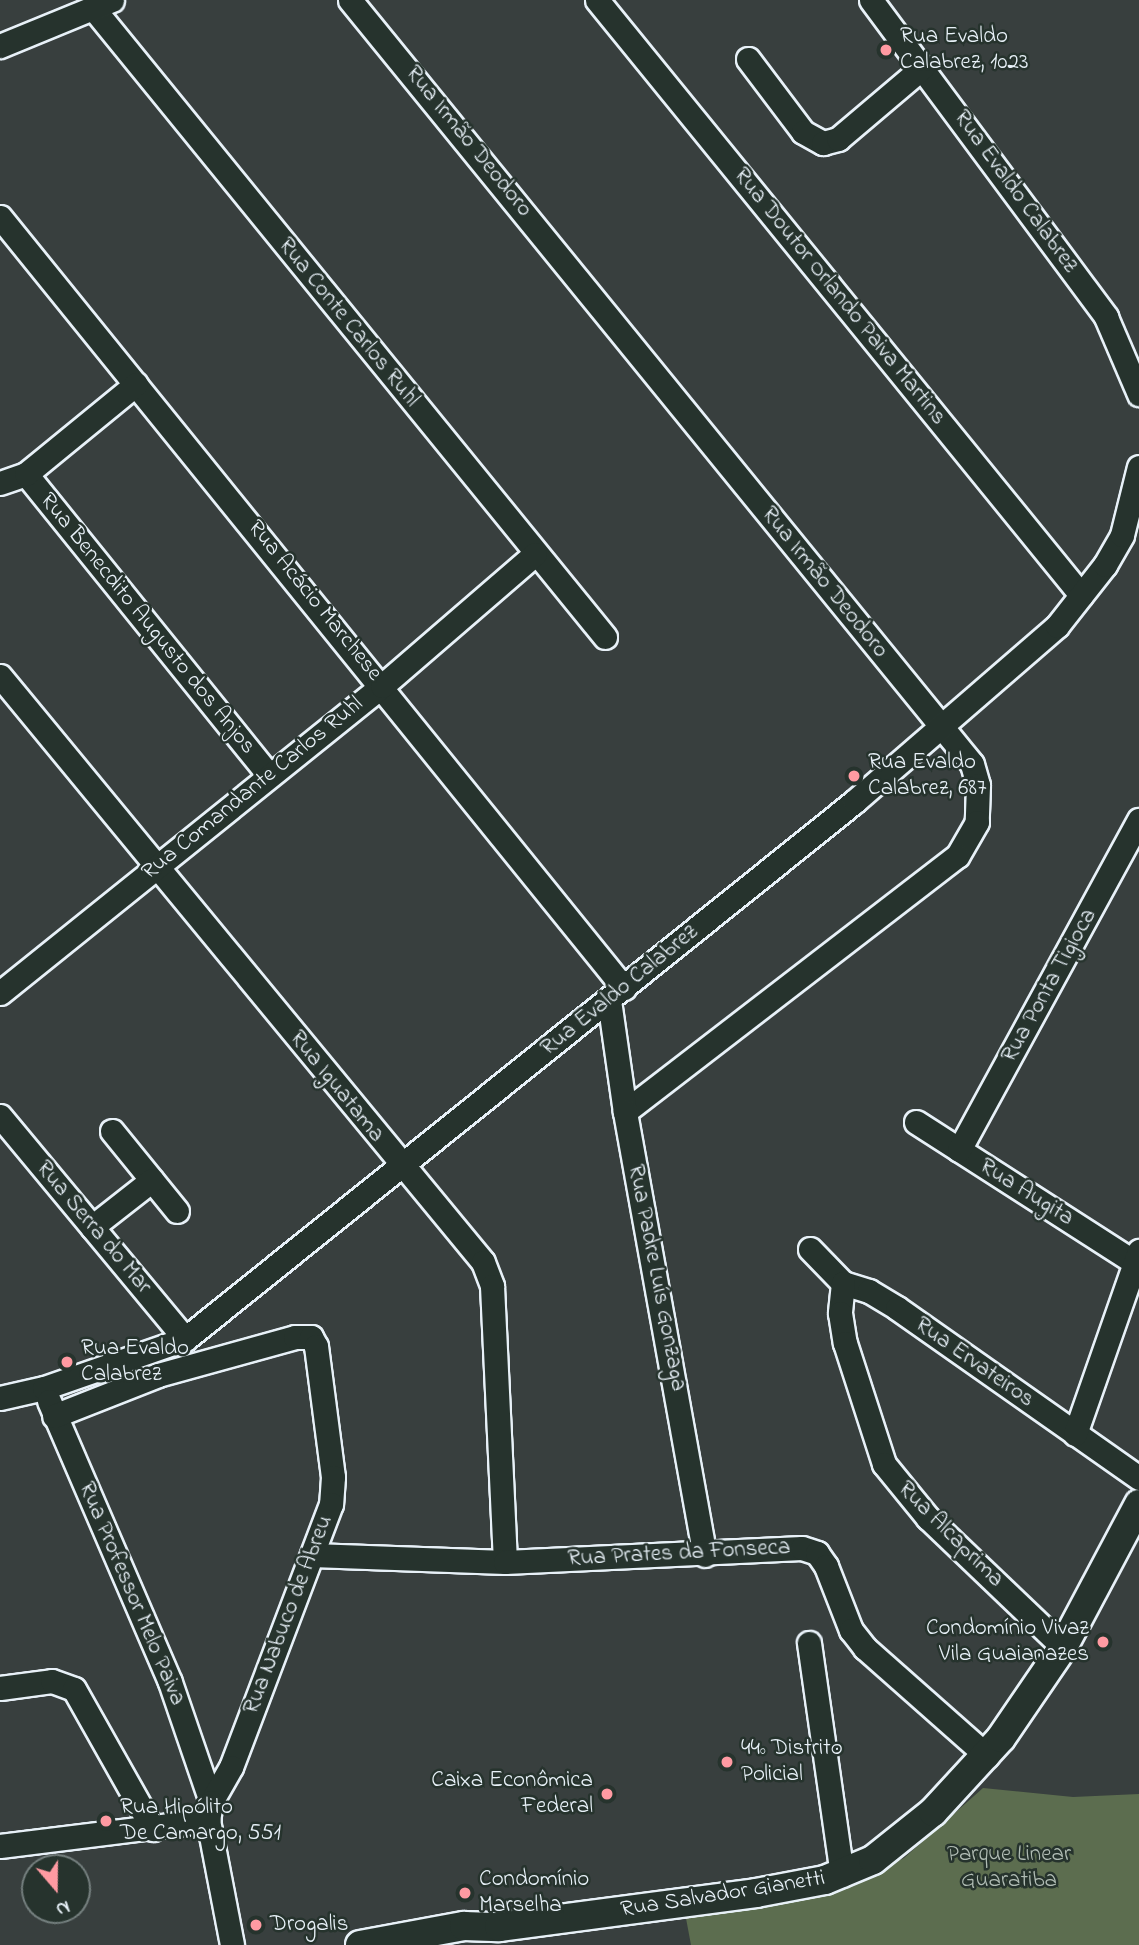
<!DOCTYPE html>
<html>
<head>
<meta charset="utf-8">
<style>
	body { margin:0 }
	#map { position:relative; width:1139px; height:1945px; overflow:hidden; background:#383f3e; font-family:"Indie Flower",sans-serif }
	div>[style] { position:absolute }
	.green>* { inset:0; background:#5c6d4f }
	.roads { filter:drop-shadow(2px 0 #e8f1f8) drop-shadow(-2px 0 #e8f1f8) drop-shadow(0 2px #e8f1f8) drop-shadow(0 -2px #e8f1f8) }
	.minor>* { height:23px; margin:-11.5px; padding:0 11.5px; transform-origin:11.5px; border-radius:11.5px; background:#26332d }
	.major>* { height:28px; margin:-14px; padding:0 14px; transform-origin:14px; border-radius:14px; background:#26332d }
	.dots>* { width:19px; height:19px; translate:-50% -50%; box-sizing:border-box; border:4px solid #26332d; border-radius:50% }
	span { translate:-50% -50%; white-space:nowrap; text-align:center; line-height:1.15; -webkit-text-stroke:5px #26332d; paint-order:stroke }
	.poi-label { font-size:23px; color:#e8f1f8 }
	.left { translate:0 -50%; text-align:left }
	.right { translate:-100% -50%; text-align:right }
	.street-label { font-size:23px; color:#e8f1f8 }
	.park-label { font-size:23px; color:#b0bcb4 }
	.north { position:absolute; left:21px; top:1854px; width:70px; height:70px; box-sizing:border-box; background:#26332d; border:2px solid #747f7e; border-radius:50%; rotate:160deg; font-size:19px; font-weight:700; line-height:28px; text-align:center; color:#e8f1f8 }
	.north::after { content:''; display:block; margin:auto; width:24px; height:32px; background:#ff9aa2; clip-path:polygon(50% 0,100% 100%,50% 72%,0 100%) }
</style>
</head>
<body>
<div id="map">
	<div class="green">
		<div style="clip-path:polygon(983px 1788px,1073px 1797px,1139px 1794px,1139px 1945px,691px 1945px,685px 1913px,844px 1886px,904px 1858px)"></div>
	</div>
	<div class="roads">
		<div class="minor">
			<div style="left:350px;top:0;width:985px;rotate:50.85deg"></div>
			<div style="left:972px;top:764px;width:22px;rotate:74deg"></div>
			<div style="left:978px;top:785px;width:37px;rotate:92deg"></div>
			<div style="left:977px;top:822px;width:39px;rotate:120deg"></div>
			<div style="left:957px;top:856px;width:419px;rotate:142.4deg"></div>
			<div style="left:597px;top:0;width:767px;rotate:50.87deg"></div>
			<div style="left:871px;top:0;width:395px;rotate:53.4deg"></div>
			<div style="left:1106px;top:317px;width:84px;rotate:66.8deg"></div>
			<div style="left:93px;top:8px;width:811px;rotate:50.85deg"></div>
			<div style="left:0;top:46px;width:121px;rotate:-22.3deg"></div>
			<div style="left:748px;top:59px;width:91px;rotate:53deg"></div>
			<div style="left:803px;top:132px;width:23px;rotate:29deg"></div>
			<div style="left:823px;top:143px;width:16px;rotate:-15deg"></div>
			<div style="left:838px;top:139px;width:111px;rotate:-40.3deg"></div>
			<div style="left:0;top:217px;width:992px;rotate:51.02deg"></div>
			<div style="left:26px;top:474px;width:385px;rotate:51.1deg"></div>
			<div style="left:0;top:483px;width:28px;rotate:-19deg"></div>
			<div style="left:26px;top:474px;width:142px;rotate:-39.3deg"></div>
			<div style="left:0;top:676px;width:759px;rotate:50.5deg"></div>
			<div style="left:483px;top:1262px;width:26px;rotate:69deg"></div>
			<div style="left:492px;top:1286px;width:276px;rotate:87.3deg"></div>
			<div style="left:0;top:993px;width:490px;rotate:-38.8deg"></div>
			<div style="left:382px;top:686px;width:202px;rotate:-40.8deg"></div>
			<div style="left:609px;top:1000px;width:113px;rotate:81.9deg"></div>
			<div style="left:625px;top:1112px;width:450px;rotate:79.8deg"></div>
			<div style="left:0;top:1116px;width:290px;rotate:50.3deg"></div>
			<div style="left:916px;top:1122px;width:263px;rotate:32.7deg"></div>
			<div style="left:112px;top:1131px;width:103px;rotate:50.9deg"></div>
			<div style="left:959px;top:1150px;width:376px;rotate:-61.4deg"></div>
			<div style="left:92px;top:1227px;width:76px;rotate:-38.1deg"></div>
			<div style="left:810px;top:1249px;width:47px;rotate:45.9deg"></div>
			<div style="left:843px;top:1283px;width:27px;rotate:17deg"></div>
			<div style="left:869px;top:1291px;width:33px;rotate:31deg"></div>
			<div style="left:897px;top:1308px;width:296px;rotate:35.1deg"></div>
			<div style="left:843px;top:1283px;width:30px;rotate:96deg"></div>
			<div style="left:840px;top:1313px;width:30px;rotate:81deg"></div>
			<div style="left:845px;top:1343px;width:127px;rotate:72.1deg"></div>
			<div style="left:884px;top:1464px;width:70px;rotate:50.8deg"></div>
			<div style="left:928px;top:1518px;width:187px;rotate:43.7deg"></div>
			<div style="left:0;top:1398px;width:45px;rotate:-12.8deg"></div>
			<div style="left:44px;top:1388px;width:149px;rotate:-19.2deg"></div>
			<div style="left:185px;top:1339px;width:859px;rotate:-38.76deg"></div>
			<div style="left:855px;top:801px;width:267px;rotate:-40.9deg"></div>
			<div style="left:1057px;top:626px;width:78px;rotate:-51.8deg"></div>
			<div style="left:1105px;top:565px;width:34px;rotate:-60deg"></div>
			<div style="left:1122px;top:535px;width:70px;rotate:-76deg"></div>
			<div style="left:49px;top:1401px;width:306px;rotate:66.7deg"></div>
			<div style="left:170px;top:1682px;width:127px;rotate:71.1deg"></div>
			<div style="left:54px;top:1416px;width:112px;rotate:-21.5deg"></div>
			<div style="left:158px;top:1375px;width:142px;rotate:-15.5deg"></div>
			<div style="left:295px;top:1337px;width:16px"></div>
			<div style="left:311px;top:1337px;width:10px;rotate:61deg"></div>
			<div style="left:316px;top:1346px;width:132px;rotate:82.6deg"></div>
			<div style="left:333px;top:1477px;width:27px;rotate:94deg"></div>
			<div style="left:331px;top:1504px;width:281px;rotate:110.8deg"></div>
			<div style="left:231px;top:1767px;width:40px;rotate:119.7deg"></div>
			<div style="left:211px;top:1802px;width:18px;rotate:99deg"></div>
			<div style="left:208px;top:1820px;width:127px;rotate:79.1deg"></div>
			<div style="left:1075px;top:1434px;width:194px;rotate:-70.7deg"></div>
			<div style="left:312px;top:1555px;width:193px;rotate:2.1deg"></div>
			<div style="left:505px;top:1562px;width:297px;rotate:-2.7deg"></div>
			<div style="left:802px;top:1548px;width:16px;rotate:18deg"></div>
			<div style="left:817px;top:1553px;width:16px;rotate:55deg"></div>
			<div style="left:826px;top:1566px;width:69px;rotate:68.7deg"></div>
			<div style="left:851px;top:1630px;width:23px;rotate:52deg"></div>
			<div style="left:865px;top:1648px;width:163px;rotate:41.5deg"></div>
			<div style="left:809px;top:1643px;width:234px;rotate:81.9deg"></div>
			<div style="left:0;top:1688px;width:52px;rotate:-7.7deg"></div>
			<div style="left:52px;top:1681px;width:23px;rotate:20deg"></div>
			<div style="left:74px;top:1689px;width:161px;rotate:60.6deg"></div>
			<div style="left:0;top:1846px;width:210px;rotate:-7.1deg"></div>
		</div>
		<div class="major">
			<div style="left:360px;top:1945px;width:106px;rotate:-10.4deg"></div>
			<div style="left:464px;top:1926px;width:35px;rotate:2deg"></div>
			<div style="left:499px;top:1927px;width:259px;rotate:-7.5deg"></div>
			<div style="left:756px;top:1893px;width:70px;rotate:-10.7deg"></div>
			<div style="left:825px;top:1880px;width:52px;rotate:-22.6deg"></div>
			<div style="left:873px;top:1860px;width:77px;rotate:-38.7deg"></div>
			<div style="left:933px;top:1812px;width:100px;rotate:-47.4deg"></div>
			<div style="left:1001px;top:1738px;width:110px;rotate:-55.7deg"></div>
			<div style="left:1063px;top:1647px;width:162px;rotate:-62deg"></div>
		</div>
	</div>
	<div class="dots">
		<div style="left:886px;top:50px;background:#ff9aa2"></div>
		<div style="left:854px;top:776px;background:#ff9aa2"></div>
		<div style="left:67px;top:1362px;background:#ff9aa2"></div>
		<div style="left:1103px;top:1642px;background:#ff9aa2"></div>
		<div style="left:727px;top:1762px;background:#ff9aa2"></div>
		<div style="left:607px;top:1794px;background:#ff9aa2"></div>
		<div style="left:106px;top:1821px;background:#ff9aa2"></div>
		<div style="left:465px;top:1893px;background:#ff9aa2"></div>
		<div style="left:256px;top:1925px;background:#ff9aa2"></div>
	</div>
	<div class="poi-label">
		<span class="left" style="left:900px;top:50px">Rua Evaldo<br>Calabrez, 1023</span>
		<span class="left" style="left:868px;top:776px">Rua Evaldo<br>Calabrez, 687</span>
		<span class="left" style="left:81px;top:1362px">Rua Evaldo<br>Calabrez</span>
		<span class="right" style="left:1089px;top:1642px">Condomínio Vivaz<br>Vila Guaianazes</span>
		<span class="left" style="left:741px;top:1762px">44º Distrito<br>Policial</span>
		<span class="right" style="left:593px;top:1794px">Caixa Econômica<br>Federal</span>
		<span class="left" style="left:120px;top:1821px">Rua Hipólito<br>De Camargo, 551</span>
		<span class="left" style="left:479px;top:1893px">Condomínio<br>Marselha</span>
		<span class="left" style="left:270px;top:1925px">Drogalis</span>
	</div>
	<div class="street-label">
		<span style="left:468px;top:142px;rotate:51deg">Rua Irmão Deodoro</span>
		<span style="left:1015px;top:192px;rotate:54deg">Rua Evaldo Calabrez</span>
		<span style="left:839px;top:297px;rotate:51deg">Rua Doutor Orlando Paiva Martins</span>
		<span style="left:348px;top:323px;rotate:51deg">Rua Conte Carlos Ruhl</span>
		<span style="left:824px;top:583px;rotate:51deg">Rua Irmão Deodoro</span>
		<span style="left:314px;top:601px;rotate:51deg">Rua Acácio Marchese</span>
		<span style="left:147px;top:624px;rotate:51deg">Rua Benecdito Augusto dos Anjos</span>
		<span style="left:253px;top:789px;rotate:-39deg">Rua Comandante Carlos Ruhl</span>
		<span style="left:1050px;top:986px;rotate:-61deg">Rua Ponta Tigioca</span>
		<span style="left:620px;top:991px;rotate:-39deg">Rua Evaldo Calabrez</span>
		<span style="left:336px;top:1087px;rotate:51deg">Rua Iguatama</span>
		<span style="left:1026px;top:1193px;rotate:32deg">Rua Augita</span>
		<span style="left:93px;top:1228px;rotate:50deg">Rua Serra do Mar</span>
		<span style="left:656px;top:1278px;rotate:79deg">Rua Padre Luís Gonzaga</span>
		<span style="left:974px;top:1363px;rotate:35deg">Rua Ervateiros</span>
		<span style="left:950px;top:1535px;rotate:45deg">Rua Alcaprima</span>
		<span style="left:679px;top:1554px;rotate:-3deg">Rua Prates da Fonseca</span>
		<span style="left:131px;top:1594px;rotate:67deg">Rua Professor Melo Paiva</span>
		<span style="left:289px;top:1615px;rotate:-69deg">Rua Nabuco de Abreu</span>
		<span style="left:723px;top:1895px;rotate:-9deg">Rua Salvador Gianetti</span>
	</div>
	<div class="park-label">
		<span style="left:1009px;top:1868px">Parque Linear<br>Guaratiba</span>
	</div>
	<div class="north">N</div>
</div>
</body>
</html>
